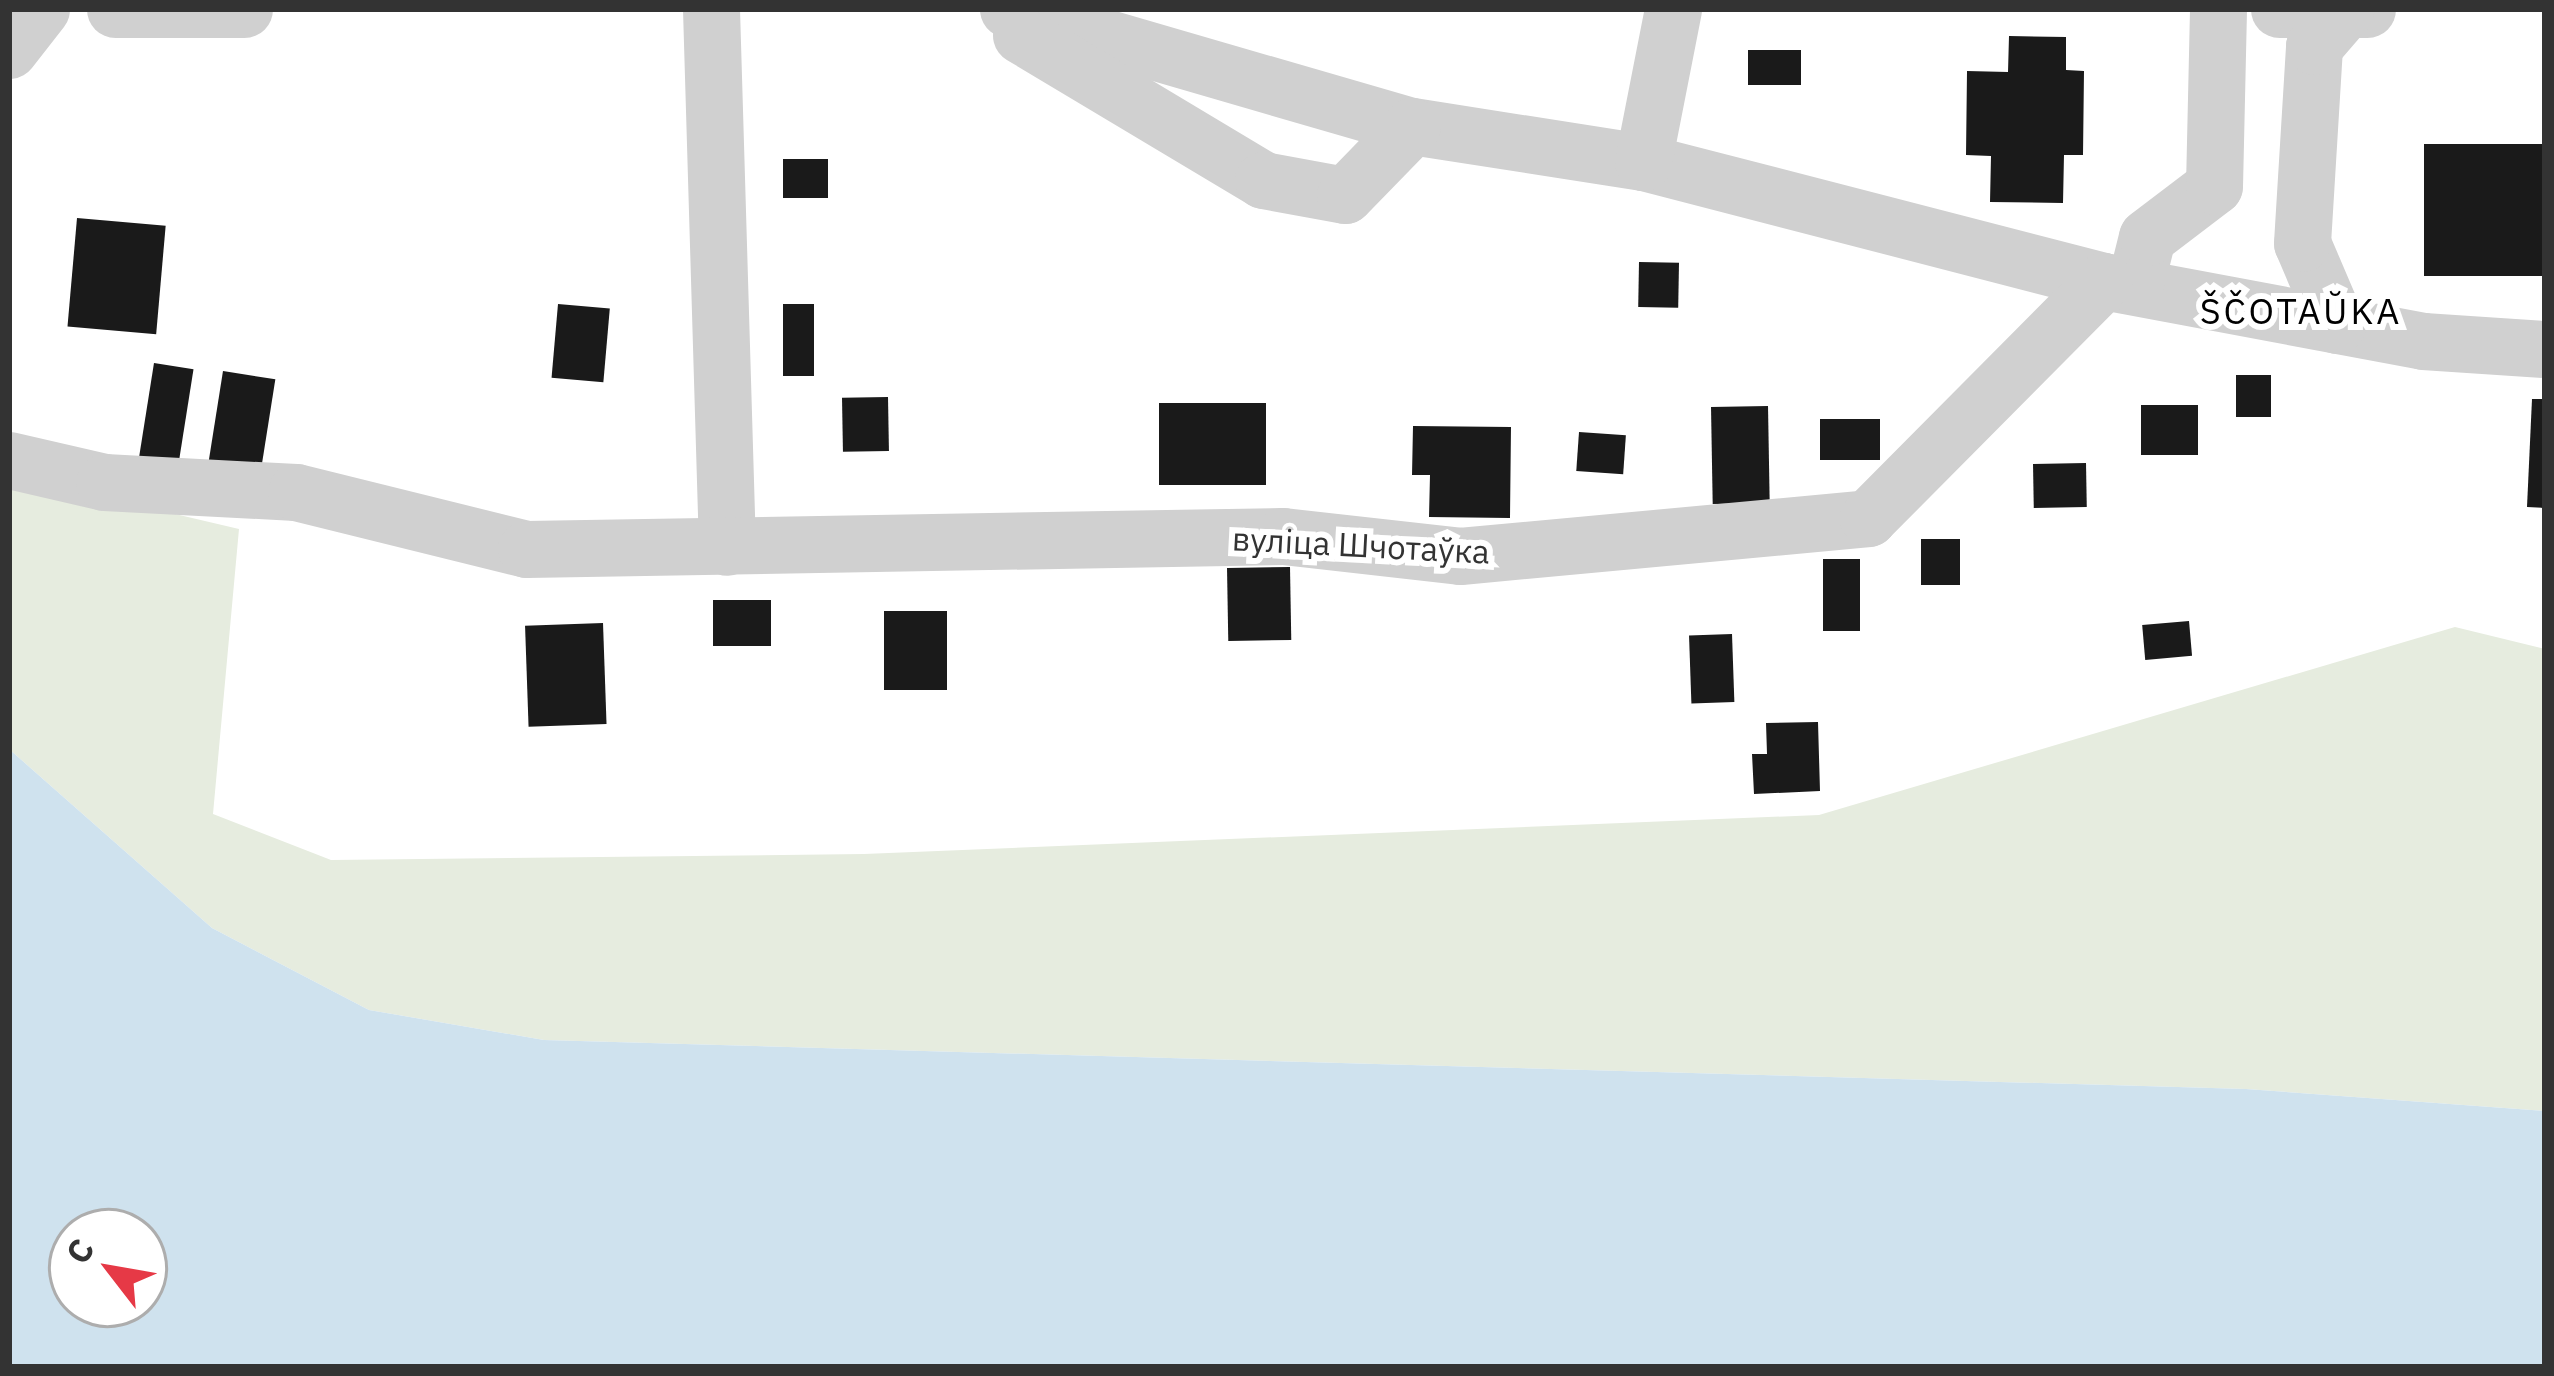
<!DOCTYPE html>
<html>
<head>
<meta charset="utf-8">
<style>
	body { margin:0 }
	#map { position:relative; width:2554px; height:1376px; overflow:hidden; background:#fff; font-family:"IBM Plex Sans",sans-serif }
	div>[style] { position:absolute }
	.green>* { inset:0; background:#e6ecdf }
	.water>* { inset:0; background:#cfe2ee }
	.building>* { inset:0; background:#1a1a1a; transform-origin:0 0 }
	.minor>* { height:57px; margin:-28.5px; padding:0 28.5px; transform-origin:28.5px; border-radius:28.5px; background:#d0d0d0 }
	span { translate:-50% -50%; white-space:nowrap; text-align:center; line-height:1.15; -webkit-text-stroke:12px #fff; paint-order:stroke }
	.street-label { font-size:33px; color:#333 }
	.neighbourhood-label { font-size:36px; color:#000; letter-spacing:3px }
	.frame { position:absolute; inset:0; border:12px solid #333; pointer-events:none }
	.north { position:absolute; left:48px; top:1208px; width:120px; height:120px; box-sizing:border-box; background:#fff; border:3px solid #adadad; border-radius:50%; rotate:301deg; font-size:33px; font-weight:700; line-height:48px; text-align:center; color:#333 }
	.north::after { content:''; display:block; margin:auto; width:42px; height:54px; background:#e63946; clip-path:polygon(50% 0,100% 100%,50% 72%,0 100%) }
</style>
</head>
<body>
<div id="map">
	<div class="green">
		<div style="clip-path:polygon(9px 475px,239px 529px,213px 814px,331px 860px,864px 854px,1819px 815px,2455px 627px,2545px 649px,2545px 1111px,2246px 1089px,544px 1040px,369px 1010px,212px 928px,9px 749px)"></div>
	</div>
	<div class="water">
		<div style="clip-path:polygon(evenodd,9px 749px,212px 928px,369px 1010px,544px 1040px,2246px 1089px,2545px 1111px,2545px 1367px,9px 1367px,9px 749px,72px 1232px,144px 1232px,144px 1304px,72px 1304px,72px 1232px)"></div>
	</div>
	<div class="building">
		<div style="clip-path:polygon(2009px 36px,2066px 37px,2066px 70px,2084px 71px,2083px 155px,2064px 155px,2063px 203px,1990px 202px,1991px 156px,1966px 155px,1967px 71px,2008px 72px)"></div>
		<div style="left:1801px;top:50px;width:35px;height:53px;rotate:90deg"></div>
		<div style="left:2545px;top:144px;width:132px;height:121px;rotate:90deg"></div>
		<div style="left:828px;top:159px;width:39px;height:45px;rotate:90deg"></div>
		<div style="left:77px;top:218px;width:89px;height:109px;rotate:5deg"></div>
		<div style="left:1639px;top:262px;width:40px;height:45px;rotate:1deg"></div>
		<div style="left:558px;top:304px;width:52px;height:74px;rotate:5deg"></div>
		<div style="left:783px;top:304px;width:31px;height:72px"></div>
		<div style="left:154px;top:363px;width:40px;height:99px;rotate:9deg"></div>
		<div style="left:223px;top:371px;width:53px;height:100px;rotate:9deg"></div>
		<div style="left:2236px;top:375px;width:35px;height:42px"></div>
		<div style="left:888px;top:397px;width:54px;height:46px;rotate:89deg"></div>
		<div style="clip-path:polygon(2532px 399px,2545px 399px,2545px 508px,2527px 507px)"></div>
		<div style="left:1266px;top:403px;width:82px;height:107px;rotate:90deg"></div>
		<div style="left:2198px;top:405px;width:50px;height:57px;rotate:90deg"></div>
		<div style="left:1768px;top:406px;width:97px;height:57px;rotate:89deg"></div>
		<div style="left:1880px;top:419px;width:41px;height:60px;rotate:90deg"></div>
		<div style="clip-path:polygon(1413px 426px,1511px 427px,1510px 518px,1429px 517px,1430px 475px,1412px 475px)"></div>
		<div style="left:1579px;top:432px;width:47px;height:39px;rotate:4deg"></div>
		<div style="left:2086px;top:463px;width:44px;height:53px;rotate:89deg"></div>
		<div style="left:1921px;top:539px;width:39px;height:46px"></div>
		<div style="left:1823px;top:559px;width:37px;height:72px"></div>
		<div style="left:1290px;top:567px;width:73px;height:63px;rotate:89deg"></div>
		<div style="left:713px;top:600px;width:58px;height:46px"></div>
		<div style="left:884px;top:611px;width:63px;height:79px"></div>
		<div style="left:2189px;top:621px;width:35px;height:47px;rotate:85deg"></div>
		<div style="left:603px;top:623px;width:101px;height:78px;rotate:88deg"></div>
		<div style="left:1732px;top:634px;width:68px;height:43px;rotate:88deg"></div>
		<div style="clip-path:polygon(1818px 722px,1820px 791px,1754px 794px,1752px 754px,1767px 754px,1766px 723px)"></div>
	</div>
	<div class="minor">
		<div style="left:115px;top:9px;width:129px"></div>
		<div style="left:711px;top:9px;width:538px;rotate:88.3deg"></div>
		<div style="left:1008px;top:9px;width:421px;rotate:16.2deg"></div>
		<div style="left:1412px;top:126px;width:234px;rotate:8.9deg"></div>
		<div style="left:1643px;top:162px;width:475px;rotate:14.5deg"></div>
		<div style="left:2103px;top:281px;width:326px;rotate:10.6deg"></div>
		<div style="left:2423px;top:341px;width:122px;rotate:3.8deg"></div>
		<div style="left:2279px;top:9px;width:88px"></div>
		<div style="left:1021px;top:35px;width:282px;rotate:30.9deg"></div>
		<div style="left:1263px;top:180px;width:83px;rotate:10.4deg"></div>
		<div style="left:1345px;top:195px;width:96px;rotate:-45.8deg"></div>
		<div style="left:9px;top:50px;width:52px;rotate:-52deg"></div>
		<div style="left:1643px;top:162px;width:156px;rotate:-78.9deg"></div>
		<div style="left:2135px;top:285px;width:49px;rotate:-76deg"></div>
		<div style="left:2147px;top:237px;width:84px;rotate:-37.3deg"></div>
		<div style="left:2214px;top:186px;width:177px;rotate:-88.7deg"></div>
		<div style="left:2337px;top:325px;width:89px;rotate:-113.1deg"></div>
		<div style="left:2302px;top:243px;width:197px;rotate:-86.5deg"></div>
		<div style="left:2314px;top:46px;width:48px;rotate:-49.3deg"></div>
		<div style="left:9px;top:460px;width:98px;rotate:13deg"></div>
		<div style="left:104px;top:482px;width:192px;rotate:3deg"></div>
		<div style="left:296px;top:492px;width:237px;rotate:13.9deg"></div>
		<div style="left:526px;top:549px;width:757px;rotate:-0.98deg"></div>
		<div style="left:1283px;top:536px;width:178px;rotate:6.4deg"></div>
		<div style="left:1460px;top:556px;width:410px;rotate:-5.3deg"></div>
		<div style="left:1868px;top:518px;width:334px;rotate:-45.2deg"></div>
	</div>
	<div class="street-label">
		<span style="left:1361px;top:545px;rotate:3deg">вуліца Шчотаўка</span>
	</div>
	<div class="neighbourhood-label">
		<span style="left:2301px;top:311px">ŠČOTAŬKA</span>
	</div>
	<div class="frame"></div>
	<div class="north">С</div>
</div>
</body>
</html>
